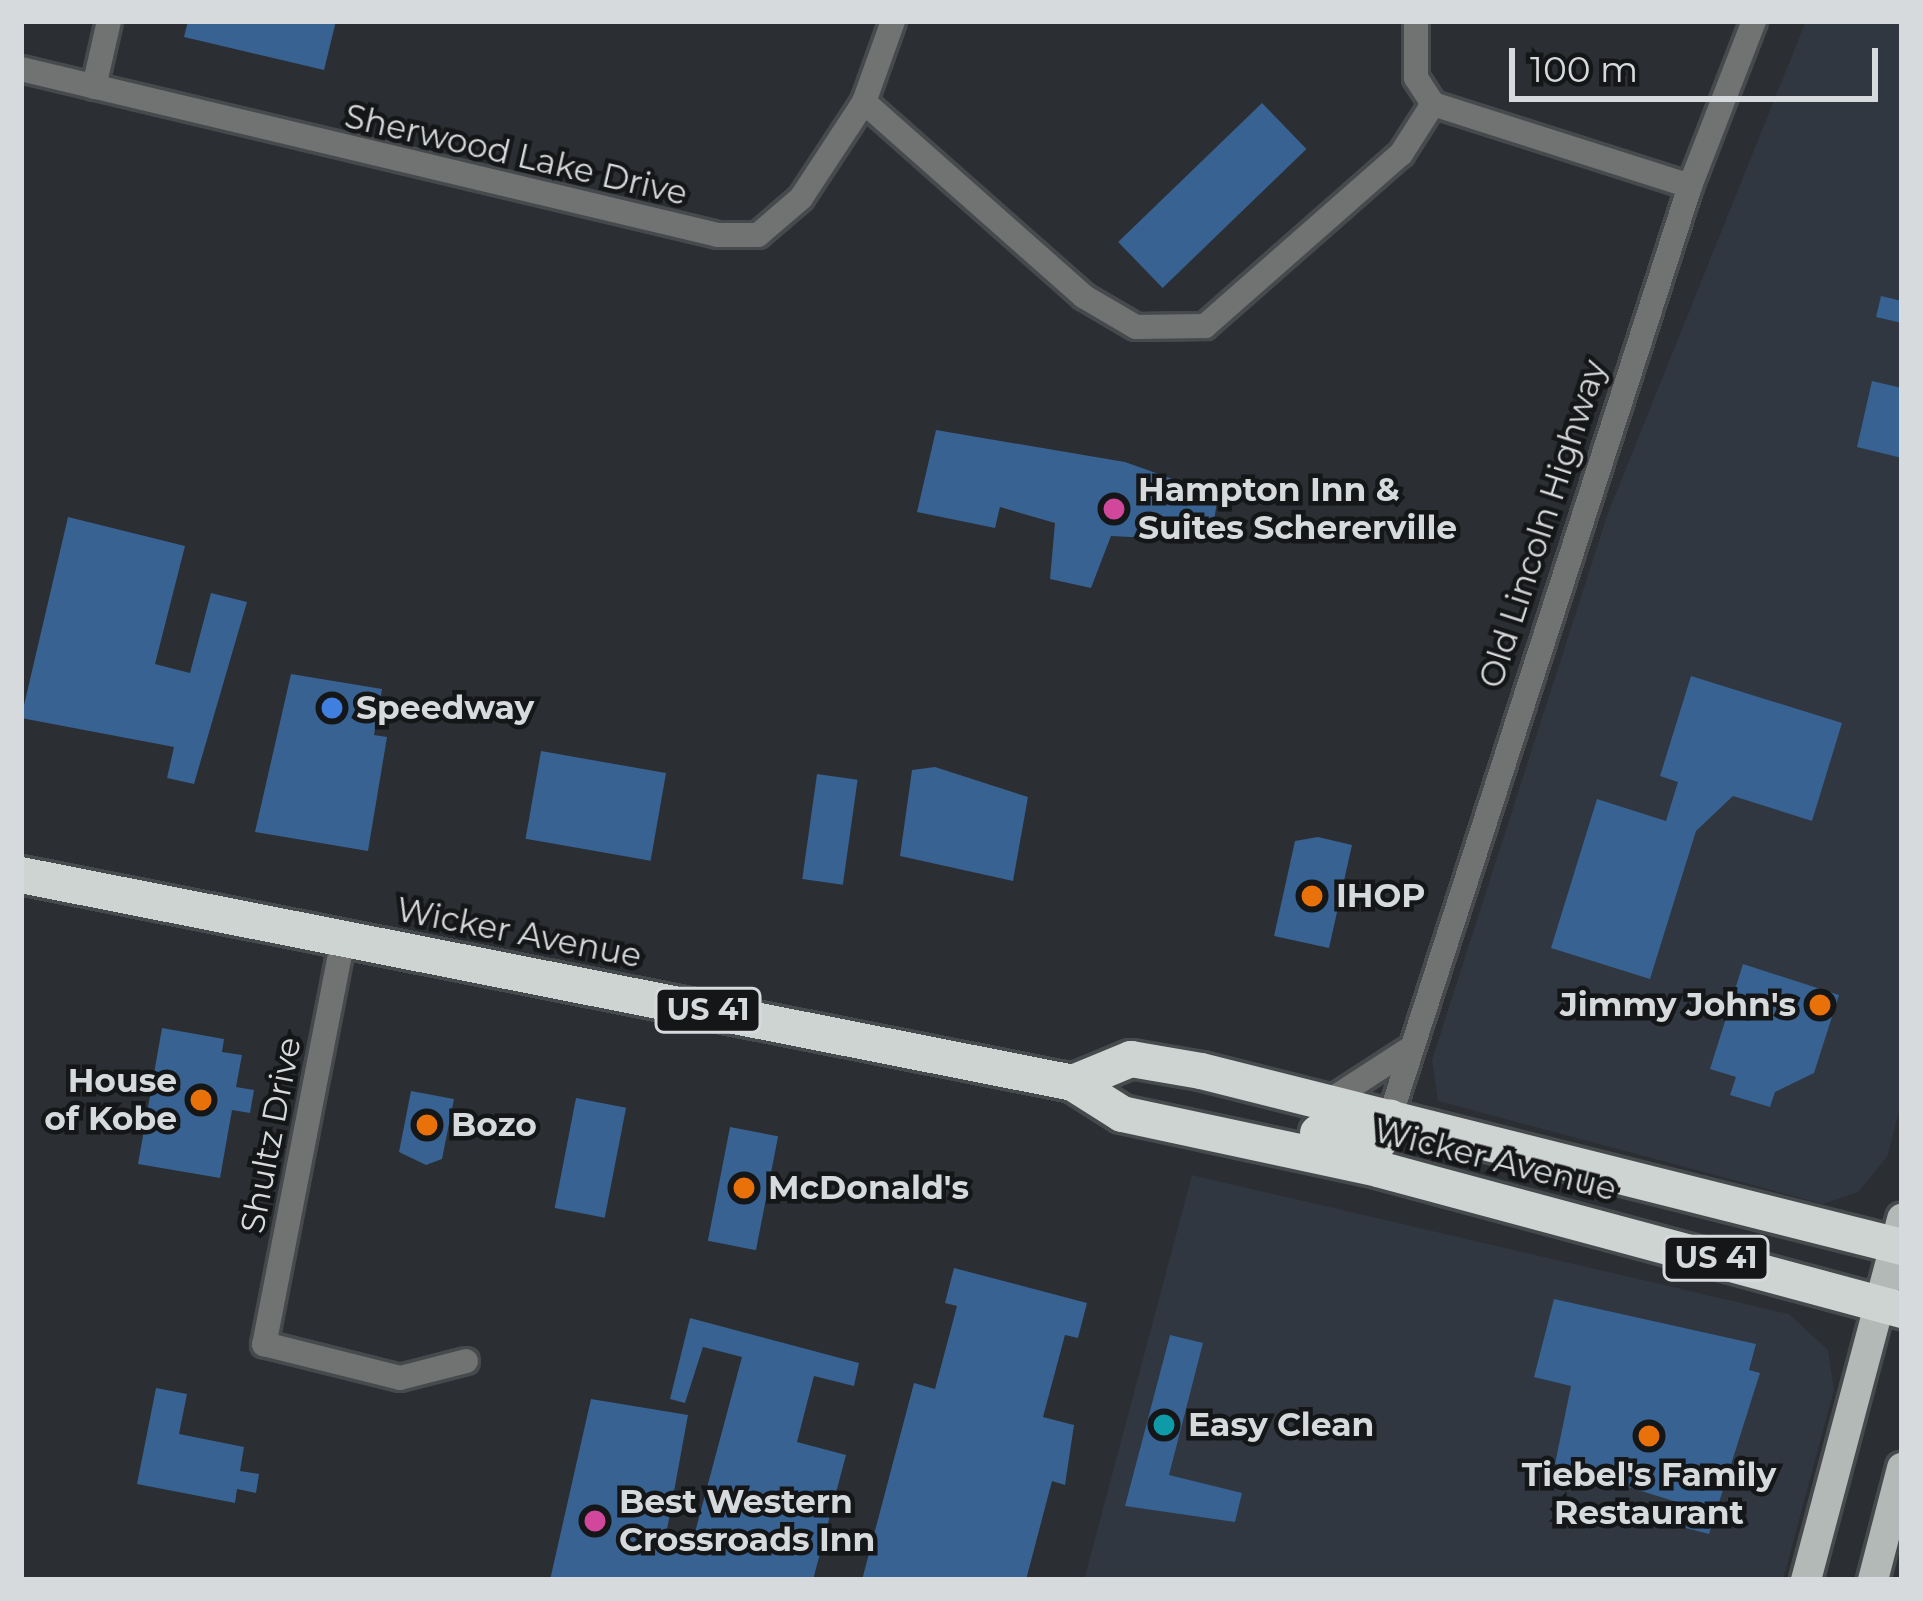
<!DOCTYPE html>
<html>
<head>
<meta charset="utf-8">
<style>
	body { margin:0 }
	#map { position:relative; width:1923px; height:1601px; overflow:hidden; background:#2b2e32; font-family:Montserrat,sans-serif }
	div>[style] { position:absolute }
	.built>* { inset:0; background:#303740 }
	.building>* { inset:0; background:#376291; transform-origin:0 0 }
	.roads { filter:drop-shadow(3px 0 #474a4d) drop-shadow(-3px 0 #474a4d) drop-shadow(0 3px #474a4d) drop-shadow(0 -3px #474a4d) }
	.minor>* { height:24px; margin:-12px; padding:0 12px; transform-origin:12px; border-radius:12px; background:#717373 }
	.major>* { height:30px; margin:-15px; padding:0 15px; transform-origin:15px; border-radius:15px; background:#b3b9b7 }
	.highway>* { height:36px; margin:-18px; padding:0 18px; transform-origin:18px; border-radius:18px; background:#cdd4d2 }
	.dots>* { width:33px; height:33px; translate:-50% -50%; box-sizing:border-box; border:6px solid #151618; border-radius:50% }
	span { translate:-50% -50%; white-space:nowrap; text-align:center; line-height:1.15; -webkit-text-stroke:9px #151618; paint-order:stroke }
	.shield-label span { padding:3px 9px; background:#151618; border:3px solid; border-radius:9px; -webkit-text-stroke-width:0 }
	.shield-label { font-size:30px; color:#d7dadc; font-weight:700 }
	.street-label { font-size:33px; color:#d7dadc }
	.poi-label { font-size:33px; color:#d7dadc; font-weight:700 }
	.left { translate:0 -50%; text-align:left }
	.right { translate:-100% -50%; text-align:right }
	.frame { position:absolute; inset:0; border:24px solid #d7dadc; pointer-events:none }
	.scale { position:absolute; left:1509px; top:48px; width:369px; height:54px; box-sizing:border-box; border:6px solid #d7dadc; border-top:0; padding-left:15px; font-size:36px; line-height:42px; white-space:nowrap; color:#d7dadc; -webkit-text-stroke:9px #151618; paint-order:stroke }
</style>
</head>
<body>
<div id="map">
	<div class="built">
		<div style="clip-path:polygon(1806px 21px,1902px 21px,1902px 1101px,1887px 1157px,1858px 1192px,1823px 1204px,1438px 1101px,1432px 1060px,1608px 513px)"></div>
		<div style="clip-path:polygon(1192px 1175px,1789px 1314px,1828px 1350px,1834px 1390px,1783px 1580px,1084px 1580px)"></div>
	</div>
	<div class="building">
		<div style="clip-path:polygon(188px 21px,336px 21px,324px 70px,184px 37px)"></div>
		<div style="left:1262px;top:103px;width:64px;height:200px;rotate:46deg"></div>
		<div style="clip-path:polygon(1881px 296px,1902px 301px,1902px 323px,1876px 317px)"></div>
		<div style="clip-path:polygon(1872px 381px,1902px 388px,1902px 458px,1857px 447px)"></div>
		<div style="clip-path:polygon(936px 430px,1125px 462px,1218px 495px,1211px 541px,1111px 536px,1091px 588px,1050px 579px,1055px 523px,1000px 507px,995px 528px,917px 512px)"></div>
		<div style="clip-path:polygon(68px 517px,185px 546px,155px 664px,190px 673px,211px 593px,247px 602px,194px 784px,167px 778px,174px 747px,21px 718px)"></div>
		<div style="clip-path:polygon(291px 674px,382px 689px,374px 735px,387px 737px,368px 851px,255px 832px)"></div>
		<div style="clip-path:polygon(1691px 676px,1842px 723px,1812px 821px,1733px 796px,1696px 831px,1650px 979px,1551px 948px,1597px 799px,1666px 821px,1678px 782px,1660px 776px)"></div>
		<div style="left:541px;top:751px;width:127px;height:89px;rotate:10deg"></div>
		<div style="clip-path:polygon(935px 767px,1028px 797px,1013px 881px,900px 856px,912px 770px)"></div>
		<div style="left:817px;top:774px;width:41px;height:106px;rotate:8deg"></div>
		<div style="clip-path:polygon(1318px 837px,1352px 845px,1329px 948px,1274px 936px,1295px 841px)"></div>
		<div style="clip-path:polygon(1743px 964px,1839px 995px,1814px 1073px,1775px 1092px,1770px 1107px,1730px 1095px,1736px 1077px,1710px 1069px)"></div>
		<div style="clip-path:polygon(162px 1028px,224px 1039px,222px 1052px,242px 1055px,236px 1087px,254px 1090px,250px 1113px,232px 1110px,220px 1178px,138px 1164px)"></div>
		<div style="clip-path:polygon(411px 1091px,454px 1099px,442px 1159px,426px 1165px,399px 1152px)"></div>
		<div style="left:576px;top:1098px;width:51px;height:112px;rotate:11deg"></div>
		<div style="left:730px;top:1127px;width:49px;height:116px;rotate:11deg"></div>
		<div style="clip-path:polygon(954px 1268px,1087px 1303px,1078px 1338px,1065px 1335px,1043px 1417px,1074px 1425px,1065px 1485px,1052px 1481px,1026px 1580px,862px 1580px,914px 1383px,935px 1389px,957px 1306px,945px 1303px)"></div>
		<div style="clip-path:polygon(1554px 1299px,1756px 1344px,1749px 1370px,1760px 1373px,1709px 1534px,1678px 1526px,1683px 1504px,1555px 1464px,1571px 1386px,1534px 1377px)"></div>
		<div style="clip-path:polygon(690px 1318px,859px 1363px,854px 1386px,814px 1376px,797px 1442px,846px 1455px,813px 1580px,550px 1580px,591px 1399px,688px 1415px,664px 1546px,690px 1551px,742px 1357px,703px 1347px,685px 1403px,670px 1399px)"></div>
		<div style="clip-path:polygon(1170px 1335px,1203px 1343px,1169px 1475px,1242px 1493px,1235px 1522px,1125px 1506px)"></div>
		<div style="clip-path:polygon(156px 1388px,187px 1394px,179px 1434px,244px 1447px,240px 1471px,259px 1474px,256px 1493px,237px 1489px,235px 1503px,137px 1484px)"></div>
	</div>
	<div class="roads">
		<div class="minor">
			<div style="left:893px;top:21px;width:86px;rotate:109.7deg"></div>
			<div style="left:864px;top:102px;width:293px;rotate:41.5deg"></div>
			<div style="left:1083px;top:296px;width:61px;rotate:30.3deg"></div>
			<div style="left:1136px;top:327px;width:69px;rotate:-0.8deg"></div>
			<div style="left:1205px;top:326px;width:261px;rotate:-41.3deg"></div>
			<div style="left:1401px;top:154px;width:59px;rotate:-57.4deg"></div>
			<div style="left:1433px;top:104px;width:31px;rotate:-123deg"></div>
			<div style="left:1416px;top:78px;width:57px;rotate:-90deg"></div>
			<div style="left:21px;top:69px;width:716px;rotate:13.4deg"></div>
			<div style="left:718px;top:235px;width:40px"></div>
			<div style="left:758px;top:235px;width:57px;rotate:-40.7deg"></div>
			<div style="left:801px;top:198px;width:115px;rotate:-56.7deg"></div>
			<div style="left:94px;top:87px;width:68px;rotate:-77.2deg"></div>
			<div style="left:1433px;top:104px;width:270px;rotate:17.7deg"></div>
			<div style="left:343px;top:939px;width:413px;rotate:101deg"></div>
			<div style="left:264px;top:1344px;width:140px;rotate:14deg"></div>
			<div style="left:400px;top:1378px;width:68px;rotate:-14.4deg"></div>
			<div style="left:1326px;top:1103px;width:95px;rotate:-33deg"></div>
			<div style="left:1390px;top:1117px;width:978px;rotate:-72.14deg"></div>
			<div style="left:1690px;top:186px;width:177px;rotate:-68.8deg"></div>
		</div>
		<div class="major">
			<div style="left:1806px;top:1580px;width:374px;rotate:-75.1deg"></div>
			<div style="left:1873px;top:1580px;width:116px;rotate:-75.5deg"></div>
		</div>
		<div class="highway">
			<div style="left:21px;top:875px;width:1072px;rotate:11.18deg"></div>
			<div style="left:1073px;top:1083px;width:58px;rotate:32.3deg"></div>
			<div style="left:1122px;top:1114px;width:262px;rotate:12.1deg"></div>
			<div style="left:1378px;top:1169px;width:543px;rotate:15.06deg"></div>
			<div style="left:1073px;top:1083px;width:63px;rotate:-22.5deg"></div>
			<div style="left:1131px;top:1059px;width:71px;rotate:9.7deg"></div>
			<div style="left:1201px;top:1071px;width:723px;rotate:14.09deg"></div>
			<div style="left:1318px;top:1133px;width:62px;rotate:7.5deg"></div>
			<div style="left:1379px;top:1141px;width:26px;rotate:-65deg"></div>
		</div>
	</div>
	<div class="dots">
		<div style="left:1114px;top:509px;background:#d1479c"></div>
		<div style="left:332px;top:708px;background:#3f7fe0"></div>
		<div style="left:1312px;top:896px;background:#e8710a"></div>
		<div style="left:1820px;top:1005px;background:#e8710a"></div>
		<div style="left:201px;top:1100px;background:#e8710a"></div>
		<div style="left:427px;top:1125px;background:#e8710a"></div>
		<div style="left:744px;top:1188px;background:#e8710a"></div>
		<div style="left:1164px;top:1425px;background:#0f9aa8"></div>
		<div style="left:1649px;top:1436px;background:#e8710a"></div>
		<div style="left:595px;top:1521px;background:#d1479c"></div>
	</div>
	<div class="shield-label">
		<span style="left:708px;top:1010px">US 41</span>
		<span style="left:1716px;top:1258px">US 41</span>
	</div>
	<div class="street-label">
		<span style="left:516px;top:155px;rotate:13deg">Sherwood Lake Drive</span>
		<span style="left:1543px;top:524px;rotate:-72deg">Old Lincoln Highway</span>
		<span style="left:519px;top:933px;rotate:11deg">Wicker Avenue</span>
		<span style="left:271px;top:1135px;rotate:-79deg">Shultz Drive</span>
		<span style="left:1495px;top:1160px;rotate:14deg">Wicker Avenue</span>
	</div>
	<div class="poi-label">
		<span class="left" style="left:1138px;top:509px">Hampton Inn &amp;<br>Suites Schererville</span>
		<span class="left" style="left:356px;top:708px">Speedway</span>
		<span class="left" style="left:1336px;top:896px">IHOP</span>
		<span class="right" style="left:1796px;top:1005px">Jimmy John's</span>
		<span class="right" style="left:177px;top:1100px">House<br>of Kobe</span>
		<span class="left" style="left:451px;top:1125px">Bozo</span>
		<span class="left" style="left:768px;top:1188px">McDonald's</span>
		<span class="left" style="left:1188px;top:1425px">Easy Clean</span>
		<span style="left:1649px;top:1494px">Tiebel's Family<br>Restaurant</span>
		<span class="left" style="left:619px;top:1521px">Best Western<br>Crossroads Inn</span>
	</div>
	<div class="frame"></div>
	<div class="scale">100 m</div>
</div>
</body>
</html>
